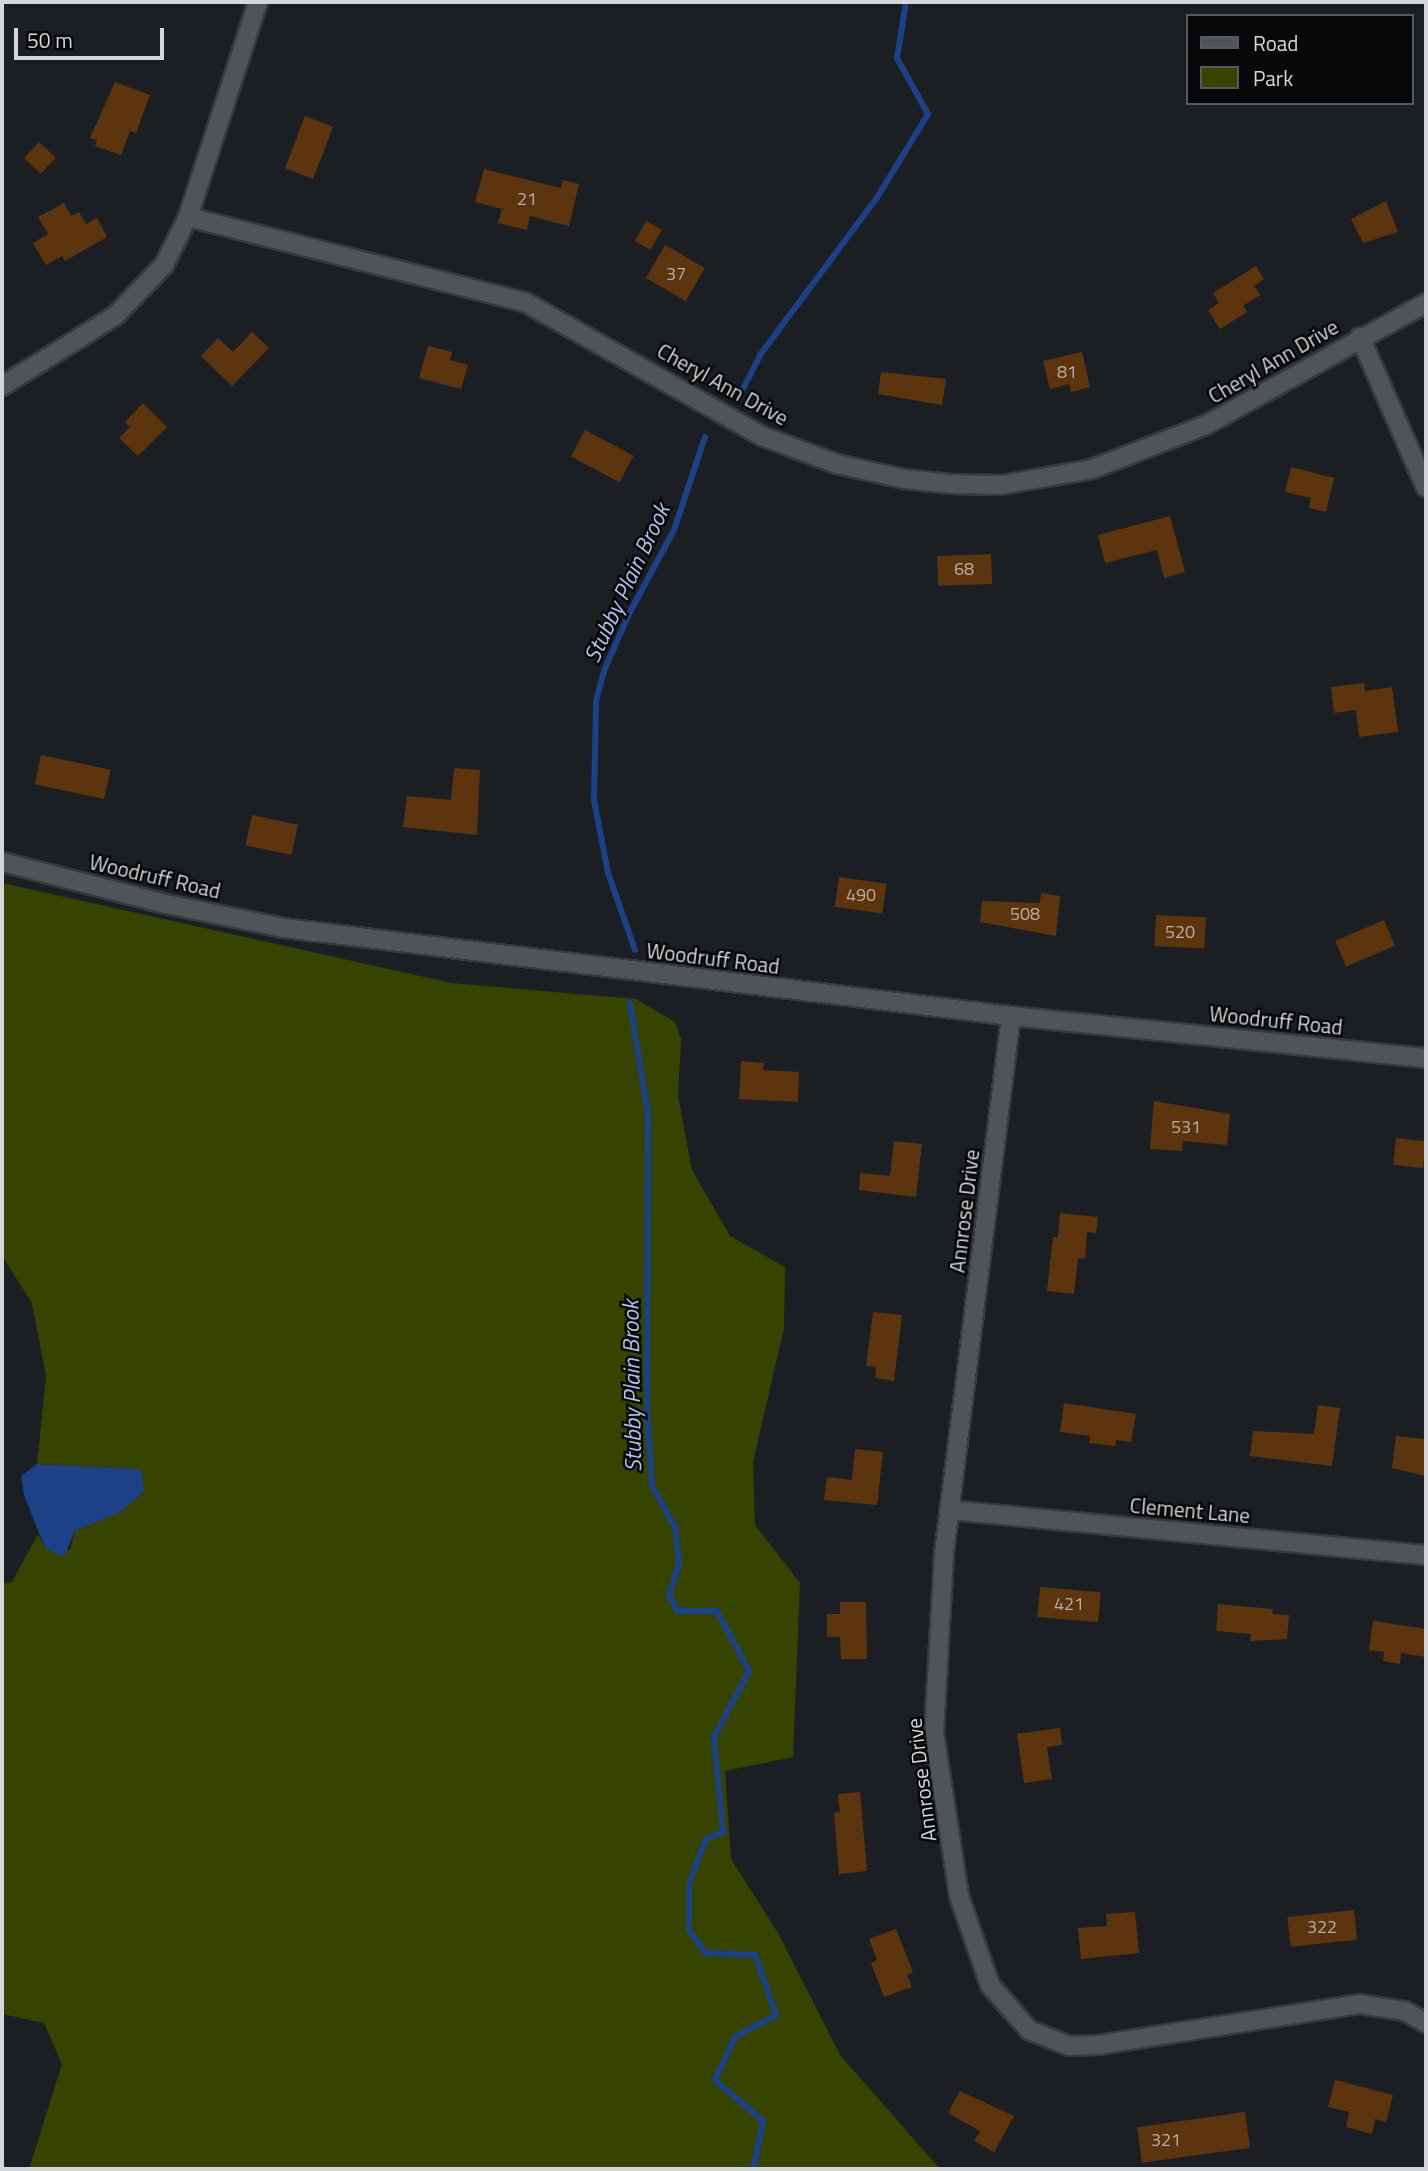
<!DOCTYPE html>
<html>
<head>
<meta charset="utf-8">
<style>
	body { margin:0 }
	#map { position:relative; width:1428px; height:2171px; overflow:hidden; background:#1b1f23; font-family:"Titillium Web",sans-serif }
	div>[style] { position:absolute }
	.green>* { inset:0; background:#374400 }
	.water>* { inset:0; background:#1d4187 }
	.stream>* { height:6px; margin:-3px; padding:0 3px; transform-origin:3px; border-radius:3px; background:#1d4187 }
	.building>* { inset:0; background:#5c350e; transform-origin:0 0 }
	.roads { filter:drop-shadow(2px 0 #373a3d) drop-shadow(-2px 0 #373a3d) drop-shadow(0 2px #373a3d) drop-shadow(0 -2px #373a3d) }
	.minor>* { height:18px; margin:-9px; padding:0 9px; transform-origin:9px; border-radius:9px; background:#4f5458 }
	.tertiary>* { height:18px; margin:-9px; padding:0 9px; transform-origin:9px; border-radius:9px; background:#4f5458 }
	.secondary>* { height:18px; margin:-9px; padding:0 9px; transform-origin:9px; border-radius:9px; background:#4f5458 }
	span { translate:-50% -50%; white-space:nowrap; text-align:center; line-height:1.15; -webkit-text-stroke:5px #07080a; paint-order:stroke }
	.number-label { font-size:18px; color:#b6aea6 }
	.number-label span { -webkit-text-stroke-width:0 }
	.street-label { font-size:21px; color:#d4d6d9 }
	.water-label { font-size:23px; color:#adc4ec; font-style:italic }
	.frame { position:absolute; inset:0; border:4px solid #d4d6d9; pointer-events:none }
	.legend { position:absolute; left:1186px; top:14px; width:228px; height:91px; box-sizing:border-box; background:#07080a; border:2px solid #595a5d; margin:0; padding:9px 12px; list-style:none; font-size:21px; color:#d4d6d9 }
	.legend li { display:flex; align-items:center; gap:14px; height:35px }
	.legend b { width:35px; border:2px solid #595a5d }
	.scale { position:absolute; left:14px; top:28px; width:150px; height:32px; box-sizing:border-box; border:4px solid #d4d6d9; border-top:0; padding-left:9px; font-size:21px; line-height:24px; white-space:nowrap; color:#d4d6d9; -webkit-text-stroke:5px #07080a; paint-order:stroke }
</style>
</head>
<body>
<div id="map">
	<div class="green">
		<div style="clip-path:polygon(2px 883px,451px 983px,636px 999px,675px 1022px,681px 1039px,678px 1096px,692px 1170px,730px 1236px,785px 1267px,784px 1328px,753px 1462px,755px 1525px,800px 1583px,793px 1757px,725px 1771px,731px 1859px,778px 1933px,840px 2055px,940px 2169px,29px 2169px,62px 2064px,44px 2023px,2px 2014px,2px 1584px,12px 1582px,38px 1534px,45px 1548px,70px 1550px,75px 1531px,103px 1516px,136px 1469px,37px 1464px,46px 1377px,32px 1303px,2px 1256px)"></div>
	</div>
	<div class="water">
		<div style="clip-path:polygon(37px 1464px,136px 1469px,142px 1472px,144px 1491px,122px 1511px,75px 1531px,64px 1557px,45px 1548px,24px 1495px,21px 1476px)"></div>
	</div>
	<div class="stream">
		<div style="left:743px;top:389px;width:38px;rotate:-63deg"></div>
		<div style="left:760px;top:355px;width:198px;rotate:-53.4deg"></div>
		<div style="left:878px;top:196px;width:96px;rotate:-58.6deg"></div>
		<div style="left:928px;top:114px;width:64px;rotate:-119deg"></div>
		<div style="left:897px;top:58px;width:57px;rotate:-80.9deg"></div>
		<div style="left:635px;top:950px;width:82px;rotate:-109.3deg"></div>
		<div style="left:608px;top:873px;width:74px;rotate:-100.9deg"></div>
		<div style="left:594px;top:800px;width:99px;rotate:-88.8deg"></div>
		<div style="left:596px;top:701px;width:34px;rotate:-75deg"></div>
		<div style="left:605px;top:668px;width:61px;rotate:-65.9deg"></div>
		<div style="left:630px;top:612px;width:93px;rotate:-61.8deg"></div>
		<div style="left:674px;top:530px;width:98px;rotate:-71.6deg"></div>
		<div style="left:630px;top:1003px;width:112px;rotate:80.8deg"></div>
		<div style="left:648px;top:1114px;width:294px;rotate:90.2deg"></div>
		<div style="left:647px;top:1408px;width:78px;rotate:86.3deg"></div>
		<div style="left:652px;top:1486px;width:47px;rotate:60.7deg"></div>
		<div style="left:675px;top:1527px;width:36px;rotate:84deg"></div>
		<div style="left:679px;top:1563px;width:34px;rotate:107deg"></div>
		<div style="left:669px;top:1595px;width:18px;rotate:61deg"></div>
		<div style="left:678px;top:1611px;width:39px"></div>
		<div style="left:717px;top:1611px;width:68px;rotate:61.9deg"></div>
		<div style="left:749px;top:1671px;width:75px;rotate:117.9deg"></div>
		<div style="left:714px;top:1737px;width:95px;rotate:84.6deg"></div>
		<div style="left:723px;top:1832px;width:18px;rotate:158deg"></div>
		<div style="left:706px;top:1839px;width:48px;rotate:110.7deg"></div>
		<div style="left:689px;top:1884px;width:46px;rotate:90deg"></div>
		<div style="left:689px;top:1930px;width:29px;rotate:54deg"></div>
		<div style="left:706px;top:1953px;width:49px;rotate:2.3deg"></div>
		<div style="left:755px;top:1955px;width:64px;rotate:70.7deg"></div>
		<div style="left:776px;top:2015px;width:47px;rotate:151.8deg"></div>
		<div style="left:735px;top:2037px;width:47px;rotate:114.9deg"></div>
		<div style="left:715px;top:2080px;width:63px;rotate:40.5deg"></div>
		<div style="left:763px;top:2121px;width:49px;rotate:101.8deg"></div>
	</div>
	<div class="building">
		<div style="clip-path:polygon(115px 82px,150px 95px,136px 133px,130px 131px,121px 155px,95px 146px,97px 140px,90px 138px)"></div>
		<div style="left:305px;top:116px;width:30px;height:56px;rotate:21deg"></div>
		<div style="left:39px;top:142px;width:23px;height:22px;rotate:43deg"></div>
		<div style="clip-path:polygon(484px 169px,561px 188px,563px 180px,579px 184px,569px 226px,530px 216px,527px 230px,498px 223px,502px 209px,475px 202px)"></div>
		<div style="clip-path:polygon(1386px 201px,1398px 232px,1363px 243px,1351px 219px)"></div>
		<div style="clip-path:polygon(64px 203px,71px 216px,79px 212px,86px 224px,97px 218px,107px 237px,65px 261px,62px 256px,46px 265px,33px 243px,48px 234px,38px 217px)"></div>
		<div style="left:646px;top:221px;width:18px;height:23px;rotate:29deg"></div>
		<div style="left:665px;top:245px;width:46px;height:38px;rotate:30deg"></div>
		<div style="clip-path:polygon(1256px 266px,1264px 279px,1254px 286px,1260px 295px,1243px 306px,1247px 312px,1220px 329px,1208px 310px,1219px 303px,1213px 293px)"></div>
		<div style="clip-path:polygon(252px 332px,269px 348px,232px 386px,201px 356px,218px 338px,233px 352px)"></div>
		<div style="clip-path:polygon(428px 346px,452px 352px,450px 360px,468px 365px,461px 389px,419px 378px)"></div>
		<div style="clip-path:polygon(1082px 352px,1090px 387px,1071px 392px,1069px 384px,1050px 389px,1043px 361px)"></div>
		<div style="clip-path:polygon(881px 372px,946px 379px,942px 405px,878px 394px)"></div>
		<div style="clip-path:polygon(143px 403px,167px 427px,138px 456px,119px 438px,130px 427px,125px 422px)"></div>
		<div style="left:585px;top:430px;width:55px;height:30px;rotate:28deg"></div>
		<div style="clip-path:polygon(1291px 467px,1334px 478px,1326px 512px,1309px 508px,1311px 498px,1285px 492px)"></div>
		<div style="clip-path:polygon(1170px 516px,1185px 572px,1164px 578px,1157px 550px,1105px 563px,1098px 535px)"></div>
		<div style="left:991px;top:554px;width:30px;height:54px;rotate:88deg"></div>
		<div style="clip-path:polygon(1364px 683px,1365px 691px,1392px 687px,1398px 732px,1359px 737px,1356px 710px,1334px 713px,1331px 687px)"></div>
		<div style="left:41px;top:755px;width:71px;height:30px;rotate:12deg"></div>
		<div style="clip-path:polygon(454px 768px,480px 770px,477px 835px,403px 827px,407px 796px,451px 800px)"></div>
		<div style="left:252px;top:815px;width:47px;height:31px;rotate:12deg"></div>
		<div style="left:839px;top:877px;width:48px;height:30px;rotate:8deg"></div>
		<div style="clip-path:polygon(1041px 893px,1060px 896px,1056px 936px,980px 922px,982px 901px,1040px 903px)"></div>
		<div style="left:1156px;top:915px;width:50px;height:31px;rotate:3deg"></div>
		<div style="left:1384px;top:920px;width:28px;height:53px;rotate:67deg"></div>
		<div style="clip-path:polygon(741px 1061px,764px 1063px,763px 1070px,799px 1072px,798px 1102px,739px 1099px)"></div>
		<div style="clip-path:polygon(1154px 1101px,1230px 1114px,1227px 1145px,1183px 1141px,1182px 1151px,1150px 1149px)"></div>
		<div style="left:1396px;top:1138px;width:30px;height:27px;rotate:6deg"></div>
		<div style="clip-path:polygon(894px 1141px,922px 1144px,916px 1197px,859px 1190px,860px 1173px,890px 1176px)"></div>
		<div style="clip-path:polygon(1060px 1213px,1098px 1217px,1096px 1233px,1087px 1232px,1085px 1259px,1078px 1258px,1074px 1294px,1047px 1291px,1053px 1237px,1058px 1237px)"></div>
		<div style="clip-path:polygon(873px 1312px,902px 1315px,894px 1381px,875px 1378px,876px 1367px,866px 1366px)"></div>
		<div style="clip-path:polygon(1064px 1403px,1136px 1414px,1131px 1442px,1116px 1440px,1115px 1446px,1089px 1443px,1090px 1436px,1060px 1432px)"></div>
		<div style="clip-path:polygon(1318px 1405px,1340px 1408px,1332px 1466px,1250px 1456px,1253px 1431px,1314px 1434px)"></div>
		<div style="clip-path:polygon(1396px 1436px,1426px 1439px,1426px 1476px,1392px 1468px)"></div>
		<div style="clip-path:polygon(855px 1449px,883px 1452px,877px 1505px,824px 1500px,827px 1477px,852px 1480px)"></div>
		<div style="left:1040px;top:1587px;width:61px;height:30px;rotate:5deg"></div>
		<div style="clip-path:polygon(840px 1602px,866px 1602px,867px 1659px,841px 1659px,840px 1637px,827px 1637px,827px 1614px,840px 1614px)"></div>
		<div style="clip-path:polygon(1218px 1604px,1273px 1609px,1272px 1614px,1289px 1615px,1287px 1639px,1250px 1641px,1251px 1634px,1216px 1631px)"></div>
		<div style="clip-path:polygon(1373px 1621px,1426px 1629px,1426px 1657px,1401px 1653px,1400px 1664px,1383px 1661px,1384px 1652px,1369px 1650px)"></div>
		<div style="clip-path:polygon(1060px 1728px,1062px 1745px,1047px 1747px,1052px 1779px,1024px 1783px,1017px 1734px)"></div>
		<div style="clip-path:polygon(860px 1792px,867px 1871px,839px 1874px,834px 1813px,840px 1812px,838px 1794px)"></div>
		<div style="left:1354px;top:1910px;width:30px;height:67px;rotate:84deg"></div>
		<div style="clip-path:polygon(1135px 1912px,1139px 1953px,1081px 1959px,1078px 1928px,1107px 1926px,1106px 1914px)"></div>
		<div style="clip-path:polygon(896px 1929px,913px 1972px,907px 1975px,912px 1987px,884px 1997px,871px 1963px,877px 1960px,869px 1939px)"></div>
		<div style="clip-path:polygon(1335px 2080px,1393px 2095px,1386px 2122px,1375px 2119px,1372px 2134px,1346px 2127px,1349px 2112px,1328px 2107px)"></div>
		<div style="clip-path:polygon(960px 2091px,1014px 2116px,994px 2152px,974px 2141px,980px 2131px,948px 2113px)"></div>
		<div style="left:1245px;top:2112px;width:36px;height:109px;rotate:82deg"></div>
	</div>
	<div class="roads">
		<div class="minor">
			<div style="left:188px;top:217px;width:348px;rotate:14.2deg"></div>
			<div style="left:525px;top:302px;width:272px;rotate:29.5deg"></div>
			<div style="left:762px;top:436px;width:80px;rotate:20.5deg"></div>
			<div style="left:837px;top:464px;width:69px;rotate:12.6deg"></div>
			<div style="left:904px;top:479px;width:48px;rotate:5.9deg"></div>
			<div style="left:952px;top:484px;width:49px;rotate:1.2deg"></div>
			<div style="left:1001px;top:485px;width:92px;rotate:-10deg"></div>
			<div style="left:1092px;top:469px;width:122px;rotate:-21.1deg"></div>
			<div style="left:1206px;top:425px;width:252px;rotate:-29deg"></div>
			<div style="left:1360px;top:337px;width:164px;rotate:66.3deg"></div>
			<div style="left:1011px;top:1016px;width:542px;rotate:97.1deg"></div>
			<div style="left:944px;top:1554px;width:178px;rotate:93.2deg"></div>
			<div style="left:934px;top:1732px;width:166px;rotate:81.3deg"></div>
			<div style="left:959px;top:1896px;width:94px;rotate:70.8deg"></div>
			<div style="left:990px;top:1985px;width:60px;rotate:49.1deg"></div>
			<div style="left:1029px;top:2030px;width:43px;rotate:21.8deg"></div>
			<div style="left:1069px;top:2046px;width:29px;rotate:-2deg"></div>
			<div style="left:1098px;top:2045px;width:264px;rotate:-8.9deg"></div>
			<div style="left:1359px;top:2004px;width:47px;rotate:8.7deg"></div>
			<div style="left:1405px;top:2011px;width:24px;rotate:30deg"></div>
			<div style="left:949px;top:1510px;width:479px;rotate:5.4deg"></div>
		</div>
		<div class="tertiary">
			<div style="left:2px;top:862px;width:169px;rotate:14.4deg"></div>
			<div style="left:166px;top:904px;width:120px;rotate:11.5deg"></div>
			<div style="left:284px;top:928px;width:732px;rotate:6.9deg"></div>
			<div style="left:1011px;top:1016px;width:417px;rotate:5.8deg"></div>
		</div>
		<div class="secondary">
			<div style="left:2px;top:386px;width:133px;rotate:-31.8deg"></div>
			<div style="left:115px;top:316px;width:71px;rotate:-46.1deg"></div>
			<div style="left:164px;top:265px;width:54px;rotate:-63.4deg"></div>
			<div style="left:188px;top:217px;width:226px;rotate:-72deg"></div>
		</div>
	</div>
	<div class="number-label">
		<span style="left:527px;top:199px">21</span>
		<span style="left:676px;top:274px">37</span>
		<span style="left:1067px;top:372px">81</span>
		<span style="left:964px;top:569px">68</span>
		<span style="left:861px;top:895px">490</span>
		<span style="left:1025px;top:914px">508</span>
		<span style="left:1180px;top:932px">520</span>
		<span style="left:1186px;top:1127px">531</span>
		<span style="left:1069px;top:1604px">421</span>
		<span style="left:1322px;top:1927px">322</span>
		<span style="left:1166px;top:2140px">321</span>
	</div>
	<div class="street-label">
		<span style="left:1273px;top:361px;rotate:-30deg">Cheryl Ann Drive</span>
		<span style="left:723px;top:384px;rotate:29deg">Cheryl Ann Drive</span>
		<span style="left:155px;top:876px;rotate:13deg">Woodruff Road</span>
		<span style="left:713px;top:958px;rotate:7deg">Woodruff Road</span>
		<span style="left:1276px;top:1020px;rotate:6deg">Woodruff Road</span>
		<span style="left:964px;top:1211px;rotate:-83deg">Annrose Drive</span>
		<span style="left:1190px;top:1510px;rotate:5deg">Clement Lane</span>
		<span style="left:921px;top:1780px;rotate:-97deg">Annrose Drive</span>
	</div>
	<div class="water-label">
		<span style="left:627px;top:583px;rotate:-65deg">Stubby Plain Brook</span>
		<span style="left:632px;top:1386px;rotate:-91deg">Stubby Plain Brook</span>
	</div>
	<div class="frame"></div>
	<ul class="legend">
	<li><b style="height:9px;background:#4f5458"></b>Road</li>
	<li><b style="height:19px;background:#374400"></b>Park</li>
	</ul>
	<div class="scale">50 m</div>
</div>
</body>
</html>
